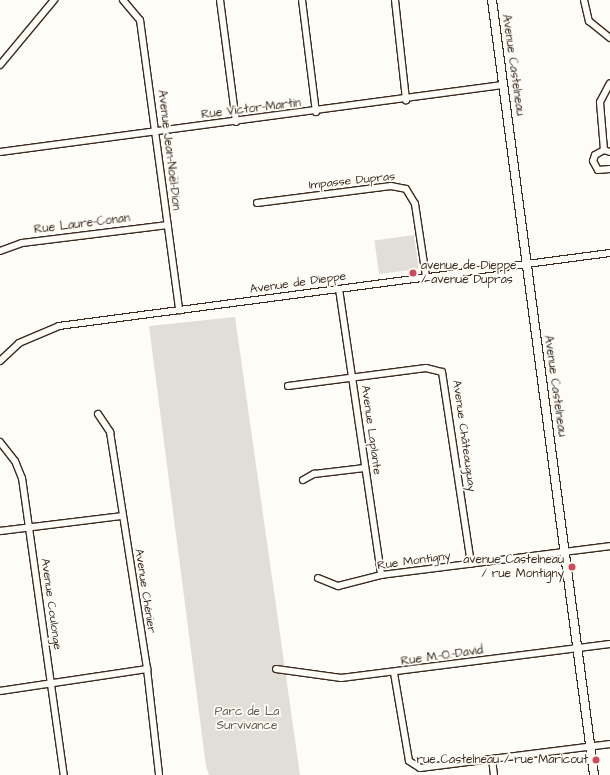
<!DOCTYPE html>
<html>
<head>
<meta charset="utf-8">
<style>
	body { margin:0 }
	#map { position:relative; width:610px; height:775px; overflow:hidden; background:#fdfcf7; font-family:"Architects Daughter",sans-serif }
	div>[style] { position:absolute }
	.green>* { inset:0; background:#e1ded7; transform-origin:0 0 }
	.roads { filter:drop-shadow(1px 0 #3b2a1e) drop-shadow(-1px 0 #3b2a1e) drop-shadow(0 1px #3b2a1e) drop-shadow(0 -1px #3b2a1e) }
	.minor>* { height:6px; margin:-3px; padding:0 3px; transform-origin:3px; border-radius:3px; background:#fdfcf7 }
	.tertiary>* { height:8px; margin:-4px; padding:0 4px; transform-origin:4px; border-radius:4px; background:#fdfcf7 }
	.dots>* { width:11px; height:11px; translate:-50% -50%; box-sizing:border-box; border:2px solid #fdfcf7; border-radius:50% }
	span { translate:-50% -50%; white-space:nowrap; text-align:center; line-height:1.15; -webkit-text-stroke:3.5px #fdfcf7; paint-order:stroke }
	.street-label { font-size:12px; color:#3b2a1e }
	.poi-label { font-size:12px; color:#3b2a1e }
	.left { translate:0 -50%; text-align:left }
	.right { translate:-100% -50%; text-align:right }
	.park-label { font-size:12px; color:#64574c }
</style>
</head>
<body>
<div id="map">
	<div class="green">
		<div style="left:414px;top:235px;width:34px;height:40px;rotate:82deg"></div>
		<div style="clip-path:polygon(235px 317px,300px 775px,209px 775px,206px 766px,149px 326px)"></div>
	</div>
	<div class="roads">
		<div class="minor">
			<div style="left:123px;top:0;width:26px;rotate:50deg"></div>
			<div style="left:140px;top:20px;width:293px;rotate:82.3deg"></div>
			<div style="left:220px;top:0;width:123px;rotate:82.5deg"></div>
			<div style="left:302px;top:0;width:113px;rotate:82.9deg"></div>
			<div style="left:395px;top:0;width:101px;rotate:83.7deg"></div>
			<div style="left:584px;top:0;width:22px;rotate:77deg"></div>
			<div style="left:589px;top:21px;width:27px;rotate:39deg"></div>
			<div style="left:0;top:65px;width:85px;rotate:-50.3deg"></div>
			<div style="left:604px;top:150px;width:48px;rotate:-94.8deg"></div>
			<div style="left:600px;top:102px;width:21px;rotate:-62deg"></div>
			<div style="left:0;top:152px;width:507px;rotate:-7.59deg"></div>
			<div style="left:610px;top:152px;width:6px;rotate:-162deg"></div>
			<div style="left:604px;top:150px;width:10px;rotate:151deg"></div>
			<div style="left:595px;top:155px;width:6px;rotate:108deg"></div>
			<div style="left:593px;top:161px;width:10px;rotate:61deg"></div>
			<div style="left:598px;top:170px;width:12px;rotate:-5deg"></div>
			<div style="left:257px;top:203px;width:135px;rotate:-7.2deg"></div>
			<div style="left:391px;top:186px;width:15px;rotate:11deg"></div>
			<div style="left:406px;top:189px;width:17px;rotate:59deg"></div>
			<div style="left:415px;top:204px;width:74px;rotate:81.4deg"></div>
			<div style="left:0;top:251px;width:23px;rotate:-20deg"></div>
			<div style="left:22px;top:243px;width:147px;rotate:-7deg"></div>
			<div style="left:339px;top:289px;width:289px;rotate:81.6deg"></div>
			<div style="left:0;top:361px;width:26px;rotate:-43deg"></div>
			<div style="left:19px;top:343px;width:43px;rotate:-23deg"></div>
			<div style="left:59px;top:326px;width:556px;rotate:-7.55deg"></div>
			<div style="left:288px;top:386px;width:139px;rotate:-7.4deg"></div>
			<div style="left:426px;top:368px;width:16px;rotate:14deg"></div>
			<div style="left:442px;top:372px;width:194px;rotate:81.4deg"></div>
			<div style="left:98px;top:414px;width:22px;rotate:56deg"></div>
			<div style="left:110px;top:432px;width:240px;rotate:81.1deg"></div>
			<div style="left:147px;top:669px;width:107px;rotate:83.5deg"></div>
			<div style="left:0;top:442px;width:24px;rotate:52deg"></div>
			<div style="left:15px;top:461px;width:18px;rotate:68deg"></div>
			<div style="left:22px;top:478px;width:300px;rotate:82deg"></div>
			<div style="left:303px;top:480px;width:13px;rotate:-29deg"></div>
			<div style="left:314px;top:474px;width:51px;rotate:-6.7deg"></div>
			<div style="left:0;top:531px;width:123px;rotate:-7deg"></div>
			<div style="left:318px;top:578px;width:22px;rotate:22deg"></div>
			<div style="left:338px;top:586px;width:44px;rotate:-14.3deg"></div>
			<div style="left:381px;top:575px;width:231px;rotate:-7.2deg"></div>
			<div style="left:276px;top:669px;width:66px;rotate:7.9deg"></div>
			<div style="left:341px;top:678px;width:271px;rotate:-7.2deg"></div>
			<div style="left:394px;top:673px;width:89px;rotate:80.3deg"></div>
			<div style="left:409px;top:761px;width:13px;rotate:32deg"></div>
			<div style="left:420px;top:768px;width:192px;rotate:-7.2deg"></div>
			<div style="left:0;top:691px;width:149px;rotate:-8.5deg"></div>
			<div style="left:492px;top:759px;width:16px;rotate:83deg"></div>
		</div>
		<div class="tertiary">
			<div style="left:492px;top:0;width:782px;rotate:82.5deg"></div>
		</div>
	</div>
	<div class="dots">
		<div style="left:413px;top:273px;background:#d1495b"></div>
		<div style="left:572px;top:567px;background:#d1495b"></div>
		<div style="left:596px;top:760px;background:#d1495b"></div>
	</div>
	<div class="street-label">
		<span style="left:513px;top:65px;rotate:82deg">Avenue Castelneau</span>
		<span style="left:251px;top:109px;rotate:-7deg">Rue Victor-Martin</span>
		<span style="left:169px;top:150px;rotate:83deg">Avenue Jean-Noël-Dion</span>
		<span style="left:352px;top:181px;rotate:-6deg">Impasse Dupras</span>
		<span style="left:82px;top:224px;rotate:-7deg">Rue Laure-Conan</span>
		<span style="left:298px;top:283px;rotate:-8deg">Avenue de Dieppe</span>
		<span style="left:555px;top:386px;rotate:82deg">Avenue Castelneau</span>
		<span style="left:371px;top:430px;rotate:82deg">Avenue Laplante</span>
		<span style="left:464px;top:436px;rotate:82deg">Avenue Châteauguay</span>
		<span style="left:414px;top:561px;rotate:-8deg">Rue Montigny</span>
		<span style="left:145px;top:591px;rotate:81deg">Avenue Chénier</span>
		<span style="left:51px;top:604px;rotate:82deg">Avenue Coulonge</span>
		<span style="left:442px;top:656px;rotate:-8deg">Rue M.-O.-David</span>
	</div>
	<div class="poi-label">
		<span class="left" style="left:421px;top:273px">avenue de Dieppe<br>/ avenue Dupras</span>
		<span class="right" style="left:564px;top:567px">avenue Castelneau<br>/ rue Montigny</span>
		<span class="right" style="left:588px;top:760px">rue Castelneau / rue Maricout</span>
	</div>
	<div class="park-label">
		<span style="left:247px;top:719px">Parc de La<br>Survivance</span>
	</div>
</div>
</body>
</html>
